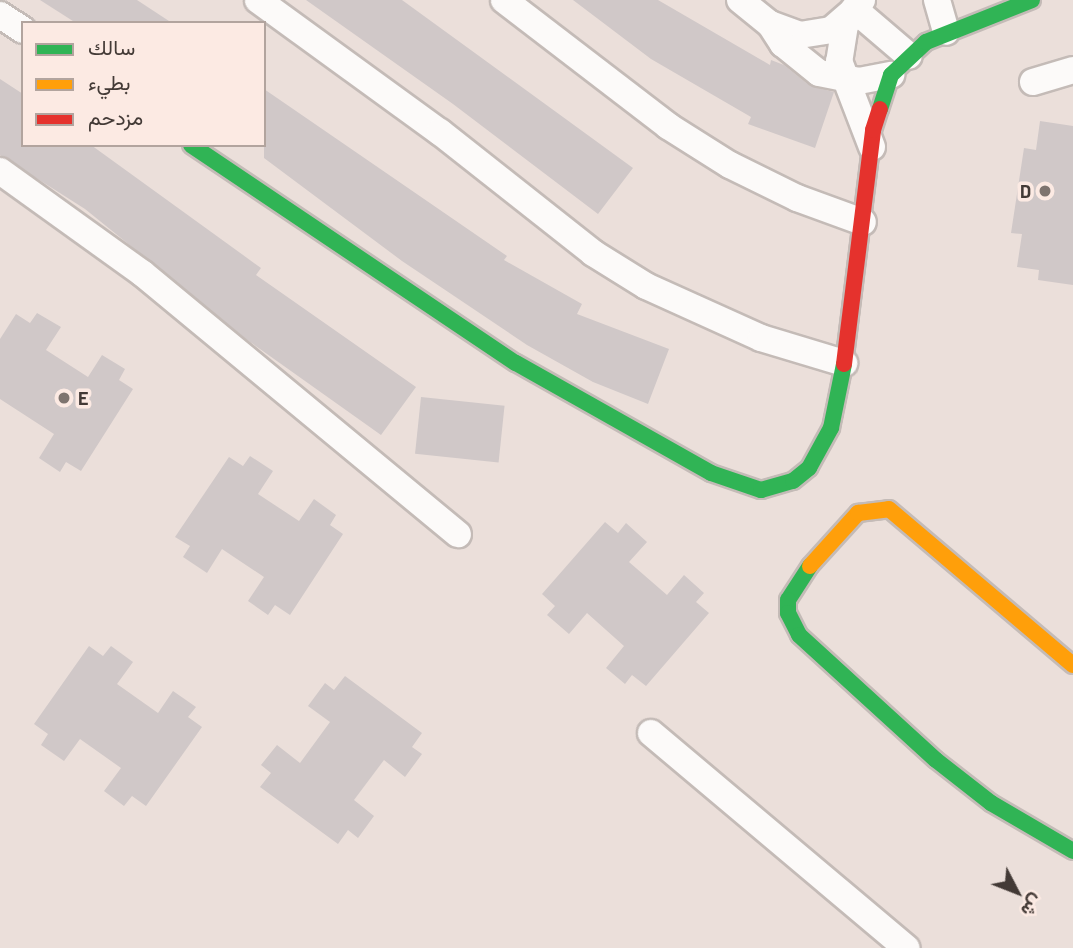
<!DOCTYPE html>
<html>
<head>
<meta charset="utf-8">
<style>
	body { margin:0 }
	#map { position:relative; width:1073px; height:948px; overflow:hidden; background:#ebdfda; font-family:Barlow,Vazirmatn,sans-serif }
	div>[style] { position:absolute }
	.building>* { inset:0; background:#d0c8c8; transform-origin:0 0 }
	.roads { filter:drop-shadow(2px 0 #c4bbb7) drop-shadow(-2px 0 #c4bbb7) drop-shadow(0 2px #c4bbb7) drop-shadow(0 -2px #c4bbb7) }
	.street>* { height:26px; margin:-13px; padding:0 13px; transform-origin:13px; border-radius:13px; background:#fcfaf9 }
	.fast>* { height:16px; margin:-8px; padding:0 8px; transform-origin:8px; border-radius:8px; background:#30b455 }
	.slow>* { height:16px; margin:-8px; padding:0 8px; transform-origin:8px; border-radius:8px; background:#ff9f0a }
	.jam>* { height:16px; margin:-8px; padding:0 8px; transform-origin:8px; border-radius:8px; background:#e5322d }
	.dots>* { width:19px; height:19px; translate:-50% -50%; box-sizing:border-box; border:4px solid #fceae3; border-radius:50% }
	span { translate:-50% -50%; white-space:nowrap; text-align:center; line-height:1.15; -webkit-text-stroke:7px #fceae3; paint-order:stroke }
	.poi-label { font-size:18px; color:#433a36; font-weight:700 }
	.right { translate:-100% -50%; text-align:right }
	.left { translate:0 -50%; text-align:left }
	.legend { position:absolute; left:21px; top:21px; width:245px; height:126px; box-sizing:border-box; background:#fceae3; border:2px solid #b2a49e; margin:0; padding:9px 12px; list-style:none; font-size:21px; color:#433a36 }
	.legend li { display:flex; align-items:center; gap:14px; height:35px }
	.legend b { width:35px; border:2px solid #b2a49e }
	.north { position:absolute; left:982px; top:857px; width:70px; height:70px; -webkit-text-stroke:5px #fceae3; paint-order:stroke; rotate:132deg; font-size:19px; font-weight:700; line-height:28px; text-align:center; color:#433a36 }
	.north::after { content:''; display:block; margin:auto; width:24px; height:32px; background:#433a36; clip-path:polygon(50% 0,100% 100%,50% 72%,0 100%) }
</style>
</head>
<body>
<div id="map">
	<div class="building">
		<div style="clip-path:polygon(40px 0,137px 0,172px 23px,76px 23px)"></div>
		<div style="clip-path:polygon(306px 0,402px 0,633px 168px,598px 214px,453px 104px)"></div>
		<div style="clip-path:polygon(573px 0,658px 0,770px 65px,771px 60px,784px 65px,810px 86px,834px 92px,815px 148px,748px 124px,751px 117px,651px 59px)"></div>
		<div style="clip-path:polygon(0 79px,23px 94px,23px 145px,91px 145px,261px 268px,256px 275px,416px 387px,381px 435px,246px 339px,85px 209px,0 155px)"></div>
		<div style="clip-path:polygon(264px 89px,507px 256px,504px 260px,582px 304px,577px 314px,669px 349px,648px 404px,593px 382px,527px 345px,402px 261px,264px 158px)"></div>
		<div style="clip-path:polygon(1040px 121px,1073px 126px,1073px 285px,1038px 280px,1039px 270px,1017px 267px,1022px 234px,1011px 233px,1024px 148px,1036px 150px)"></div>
		<div style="clip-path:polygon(37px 313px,61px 327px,46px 350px,88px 377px,102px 355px,125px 369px,119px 380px,133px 389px,81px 471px,66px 462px,60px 472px,39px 458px,54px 434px,0 399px,0 339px,16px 314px,30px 323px)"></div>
		<div style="left:421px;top:397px;width:84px;height:57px;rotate:6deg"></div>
		<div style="clip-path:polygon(250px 456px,273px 471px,258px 494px,299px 521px,314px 499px,336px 515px,330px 525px,343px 534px,290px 615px,275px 605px,268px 615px,248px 601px,264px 577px,222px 549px,207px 573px,183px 557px,190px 546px,175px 537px,229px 457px,243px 466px)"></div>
		<div style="clip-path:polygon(605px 522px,618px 533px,626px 523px,647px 542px,629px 562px,667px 595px,684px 575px,704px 593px,696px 602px,709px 613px,646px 686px,632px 675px,625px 684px,606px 668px,624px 646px,587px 613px,569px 634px,547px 615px,555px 606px,542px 594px)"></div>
		<div style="clip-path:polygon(89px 646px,103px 656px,111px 646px,133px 662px,117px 684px,158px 713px,173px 691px,196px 707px,188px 717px,202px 727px,146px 806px,132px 796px,124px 806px,104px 791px,121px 768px,80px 739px,64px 761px,41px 745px,48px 734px,34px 724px)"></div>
		<div style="clip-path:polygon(345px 676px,422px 733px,412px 747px,422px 754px,405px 777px,384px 760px,354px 800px,374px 816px,358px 838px,348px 830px,338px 844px,260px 787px,271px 773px,261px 765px,277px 745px,300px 763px,330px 722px,308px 706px,325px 683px,334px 690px)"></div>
	</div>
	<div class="roads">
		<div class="street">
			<div style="left:258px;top:0;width:225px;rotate:36deg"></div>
			<div style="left:440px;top:132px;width:195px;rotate:38.3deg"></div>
			<div style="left:593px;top:253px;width:62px;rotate:31.9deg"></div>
			<div style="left:646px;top:286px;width:126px;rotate:24.3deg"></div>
			<div style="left:761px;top:338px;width:87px;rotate:16.8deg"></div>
			<div style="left:504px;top:0;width:207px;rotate:37.5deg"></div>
			<div style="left:668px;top:126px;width:73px;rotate:32.2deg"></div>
			<div style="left:730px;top:165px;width:75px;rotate:26.2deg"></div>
			<div style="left:797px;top:198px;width:70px;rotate:20deg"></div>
			<div style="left:740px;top:0;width:38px;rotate:39deg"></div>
			<div style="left:770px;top:24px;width:32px;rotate:20deg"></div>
			<div style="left:800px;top:35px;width:31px;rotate:-9deg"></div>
			<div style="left:831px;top:30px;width:29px;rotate:-41deg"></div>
			<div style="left:862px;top:0;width:30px;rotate:124deg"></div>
			<div style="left:845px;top:25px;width:36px;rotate:99deg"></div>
			<div style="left:839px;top:61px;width:92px;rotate:69deg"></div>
			<div style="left:937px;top:0;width:33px;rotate:74deg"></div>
			<div style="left:854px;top:9px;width:72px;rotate:40.5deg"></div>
			<div style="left:0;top:15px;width:27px;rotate:33deg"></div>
			<div style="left:770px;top:24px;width:24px;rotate:57deg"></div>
			<div style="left:783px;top:44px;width:46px;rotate:38.9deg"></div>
			<div style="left:819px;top:73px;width:41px;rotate:11.3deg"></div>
			<div style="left:859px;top:81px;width:33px;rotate:-11deg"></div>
			<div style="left:1033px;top:82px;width:42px;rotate:-16.7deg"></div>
			<div style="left:0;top:171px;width:175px;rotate:35.7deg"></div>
			<div style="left:142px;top:273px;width:410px;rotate:39.6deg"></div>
			<div style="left:651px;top:733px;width:334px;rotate:40.1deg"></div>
		</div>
		<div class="fast">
			<div style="left:880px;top:109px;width:36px;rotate:-72deg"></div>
			<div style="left:891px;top:75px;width:48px;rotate:-43.3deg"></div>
			<div style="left:926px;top:42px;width:114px;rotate:-21.6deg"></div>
			<div style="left:191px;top:145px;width:391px;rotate:33.9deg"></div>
			<div style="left:516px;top:363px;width:224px;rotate:29.4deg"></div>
			<div style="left:711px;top:473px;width:53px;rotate:18.8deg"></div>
			<div style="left:761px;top:490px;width:33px;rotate:-16deg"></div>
			<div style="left:793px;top:481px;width:21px;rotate:-39deg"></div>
			<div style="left:809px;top:468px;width:46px;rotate:-61.2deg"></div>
			<div style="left:831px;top:428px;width:65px;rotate:-78.5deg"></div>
			<div style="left:810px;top:566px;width:40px;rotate:122.9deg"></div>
			<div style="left:788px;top:600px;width:13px;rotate:90deg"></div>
			<div style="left:788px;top:613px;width:25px;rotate:63deg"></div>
			<div style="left:799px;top:635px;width:185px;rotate:42.4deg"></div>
			<div style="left:936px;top:760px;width:70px;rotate:38deg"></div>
			<div style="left:991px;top:803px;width:95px;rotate:30.3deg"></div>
		</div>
		<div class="slow">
			<div style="left:810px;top:566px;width:72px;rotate:-47.8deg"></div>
			<div style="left:858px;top:513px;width:31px;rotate:-7deg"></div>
			<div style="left:889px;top:509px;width:241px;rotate:40.3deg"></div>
		</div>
		<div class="jam">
			<div style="left:844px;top:364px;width:236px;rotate:-82.9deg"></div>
			<div style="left:873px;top:130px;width:22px;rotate:-72deg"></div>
		</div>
	</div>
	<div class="dots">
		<div style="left:1045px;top:191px;background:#7e746f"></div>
		<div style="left:64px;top:398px;background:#7e746f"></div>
	</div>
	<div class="poi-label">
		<span class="right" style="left:1031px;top:191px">D</span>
		<span class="left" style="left:78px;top:398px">E</span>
	</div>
	<ul class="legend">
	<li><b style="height:9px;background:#30b455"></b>سالك</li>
	<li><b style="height:9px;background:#ff9f0a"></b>بطيء</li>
	<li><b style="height:9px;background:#e5322d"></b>مزدحم</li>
	</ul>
	<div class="north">ش</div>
</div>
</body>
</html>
